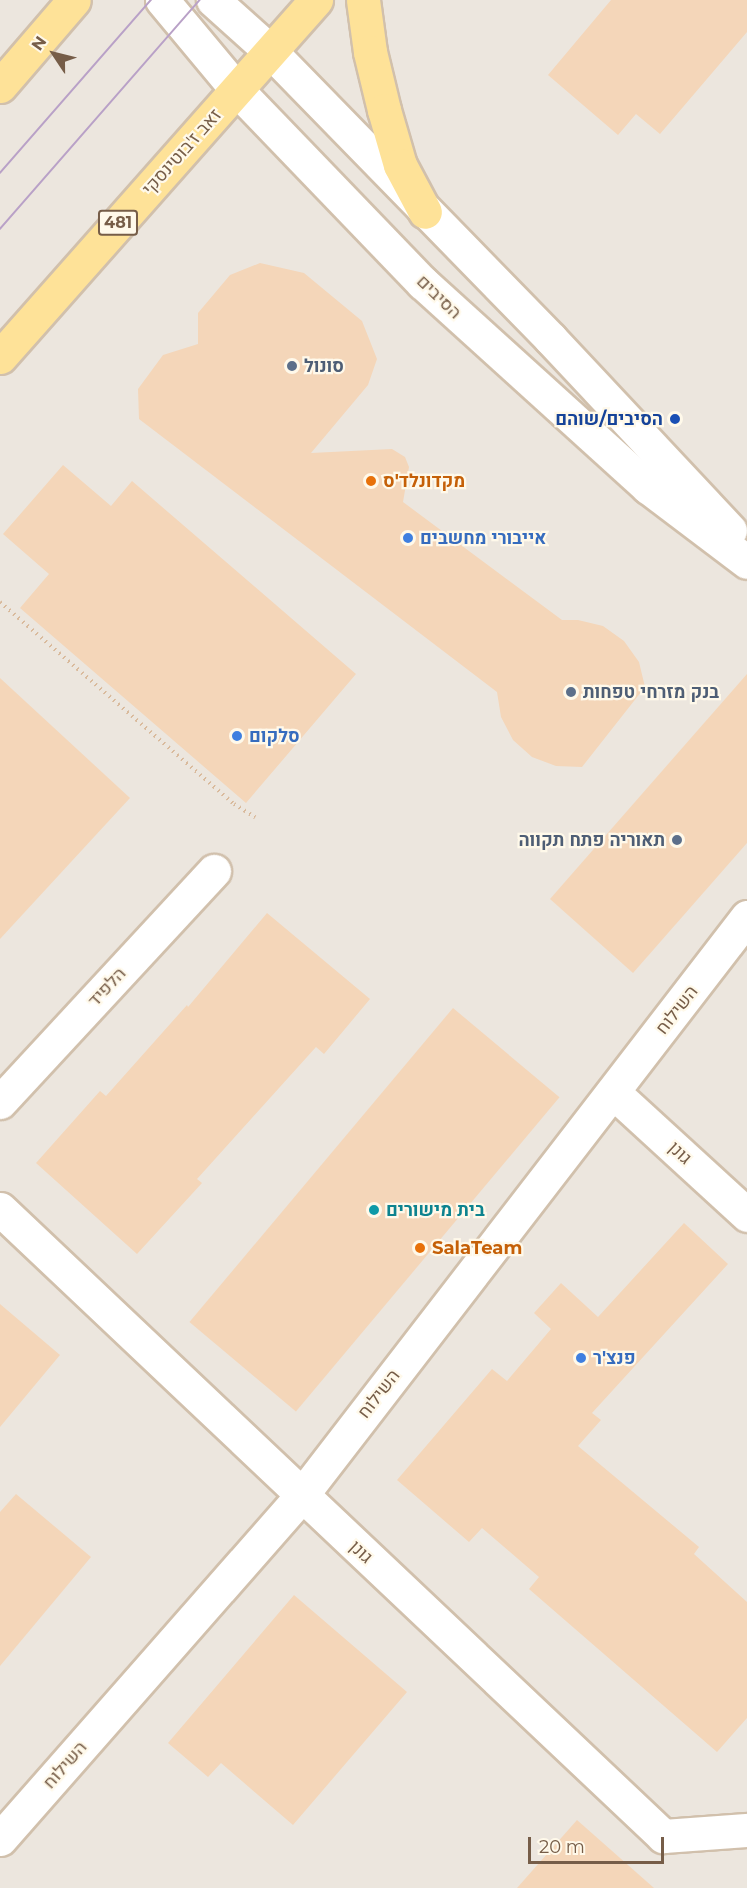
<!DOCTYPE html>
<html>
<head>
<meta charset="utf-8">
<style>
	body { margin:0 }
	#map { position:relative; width:747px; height:1888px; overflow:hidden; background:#fdf5e3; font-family:Montserrat,Heebo,sans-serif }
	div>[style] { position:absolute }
	.industrial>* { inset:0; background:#ece6de; transform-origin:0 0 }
	.building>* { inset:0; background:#f4d6b9; transform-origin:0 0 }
	.path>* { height:4px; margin-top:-2px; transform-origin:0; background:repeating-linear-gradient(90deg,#d9ba9c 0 1.5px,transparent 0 6px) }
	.roads { filter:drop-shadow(2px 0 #d1c0ac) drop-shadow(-2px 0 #d1c0ac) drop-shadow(0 2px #d1c0ac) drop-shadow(0 -2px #d1c0ac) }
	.minor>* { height:33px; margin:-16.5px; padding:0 16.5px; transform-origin:16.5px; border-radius:16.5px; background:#fff }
	.tertiary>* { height:33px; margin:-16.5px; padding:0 16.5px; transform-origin:16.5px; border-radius:16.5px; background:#fff }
	.primary>* { height:33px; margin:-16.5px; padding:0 16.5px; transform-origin:16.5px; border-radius:16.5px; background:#fee298 }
	.tram>* { height:1.5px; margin:-0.75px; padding:0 0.75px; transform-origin:0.75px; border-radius:0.75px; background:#b9a1c7 }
	.dots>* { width:16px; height:16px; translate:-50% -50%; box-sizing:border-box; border:3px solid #fff9ea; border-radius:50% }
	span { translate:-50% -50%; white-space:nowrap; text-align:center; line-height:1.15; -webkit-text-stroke:4.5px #fff9ea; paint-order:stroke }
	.shield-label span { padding:2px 4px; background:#fff9ea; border:2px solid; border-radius:4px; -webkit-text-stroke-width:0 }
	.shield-label { font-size:16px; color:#765d48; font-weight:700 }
	.street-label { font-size:18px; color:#765d48 }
	.service-label { font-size:18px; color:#4e5e75; font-weight:700 }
	.left { translate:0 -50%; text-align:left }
	.right { translate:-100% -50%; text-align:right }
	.transit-label { font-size:18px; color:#164399; font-weight:700 }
	.food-label { font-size:18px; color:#c56008; font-weight:700 }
	.shop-label { font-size:18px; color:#366cbe; font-weight:700 }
	.culture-label { font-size:18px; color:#0d838f; font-weight:700 }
	.north { position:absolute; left:24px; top:24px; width:60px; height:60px; -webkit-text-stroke:4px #fff9ea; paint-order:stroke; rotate:305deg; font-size:16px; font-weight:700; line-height:24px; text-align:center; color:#765d48 }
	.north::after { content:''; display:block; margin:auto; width:21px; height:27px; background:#765d48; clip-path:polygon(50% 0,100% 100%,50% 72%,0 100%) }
	.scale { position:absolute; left:528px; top:1837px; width:136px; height:27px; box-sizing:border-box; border:3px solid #765d48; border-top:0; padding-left:8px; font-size:18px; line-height:21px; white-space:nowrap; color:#765d48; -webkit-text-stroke:4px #fff9ea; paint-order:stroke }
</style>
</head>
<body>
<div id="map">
	<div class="industrial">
		<div style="left:0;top:0;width:747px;height:1888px"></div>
	</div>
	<div class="building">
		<div style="clip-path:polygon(611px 0,747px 0,747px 32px,660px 134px,636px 114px,618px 135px,548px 75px)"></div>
		<div style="clip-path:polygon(260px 263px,304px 273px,362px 321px,377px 359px,368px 385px,311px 453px,392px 449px,405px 457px,409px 467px,403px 502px,562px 620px,578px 620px,603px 626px,624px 641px,639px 662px,645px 687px,582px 767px,556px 766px,532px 757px,513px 740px,501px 717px,497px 692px,139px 419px,138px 389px,163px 355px,198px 344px,198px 313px,230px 275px)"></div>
		<div style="clip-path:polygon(63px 465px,111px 506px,132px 481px,356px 674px,246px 803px,20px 608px,49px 574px,3px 534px)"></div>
		<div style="clip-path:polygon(747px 674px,747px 843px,633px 973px,550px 899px)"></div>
		<div style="clip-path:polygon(0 678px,130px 798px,0 939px)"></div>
		<div style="clip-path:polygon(267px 913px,370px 999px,324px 1054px,316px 1047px,197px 1179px,202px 1183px,137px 1254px,36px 1163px,100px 1091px,106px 1096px,187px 1005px,188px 1007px)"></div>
		<div style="left:453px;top:1008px;width:139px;height:410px;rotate:40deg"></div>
		<div style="clip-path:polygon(684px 1223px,728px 1264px,592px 1413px,601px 1420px,578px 1446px,699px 1547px,694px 1554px,747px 1602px,747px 1718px,717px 1752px,529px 1589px,539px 1577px,482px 1528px,469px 1542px,397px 1480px,492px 1369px,507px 1381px,551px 1329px,534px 1313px,561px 1283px,598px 1317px)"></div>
		<div style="clip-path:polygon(0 1304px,60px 1355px,0 1427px)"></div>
		<div style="clip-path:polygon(16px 1494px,91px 1557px,0 1666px,0 1512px)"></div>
		<div style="clip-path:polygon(294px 1595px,407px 1692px,293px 1825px,221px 1763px,208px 1777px,168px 1743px)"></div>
		<div style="clip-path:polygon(577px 1820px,654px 1888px,517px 1888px)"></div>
	</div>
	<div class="path">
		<div style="left:0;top:602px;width:309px;rotate:40.8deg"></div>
		<div style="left:234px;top:804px;width:25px;rotate:32deg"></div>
	</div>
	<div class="roads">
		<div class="minor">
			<div style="left:613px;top:1092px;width:182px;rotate:42.5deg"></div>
			<div style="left:0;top:1102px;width:315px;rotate:-47.2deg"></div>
			<div style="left:0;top:1209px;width:913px;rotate:43.4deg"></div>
			<div style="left:663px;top:1836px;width:84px;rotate:-4.1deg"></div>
		</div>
		<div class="tertiary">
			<div style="left:162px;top:0;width:117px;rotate:50.2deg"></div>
			<div style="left:237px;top:90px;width:268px;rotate:46.1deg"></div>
			<div style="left:423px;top:283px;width:304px;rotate:42.2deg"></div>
			<div style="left:648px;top:487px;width:124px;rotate:37.1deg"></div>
			<div style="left:213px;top:0;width:78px;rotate:41.9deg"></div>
			<div style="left:271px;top:52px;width:401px;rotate:45.7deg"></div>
			<div style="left:551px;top:339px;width:262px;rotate:46.9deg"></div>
			<div style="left:0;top:1839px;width:456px;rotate:-48.7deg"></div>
			<div style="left:301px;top:1496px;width:731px;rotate:-52.39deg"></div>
		</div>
		<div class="primary">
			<div style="left:363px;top:0;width:52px;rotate:82.3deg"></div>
			<div style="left:370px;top:52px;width:60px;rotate:76.4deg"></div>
			<div style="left:384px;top:110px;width:57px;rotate:73.8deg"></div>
			<div style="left:400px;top:165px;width:53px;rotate:62deg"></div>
			<div style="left:0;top:86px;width:113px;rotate:-49.3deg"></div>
			<div style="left:0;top:357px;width:477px;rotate:-48.5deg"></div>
		</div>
	</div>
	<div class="tram">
		<div style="left:0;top:173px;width:230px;rotate:-48.9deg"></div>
		<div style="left:0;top:229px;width:304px;rotate:-48.9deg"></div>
	</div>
	<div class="dots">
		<div style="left:292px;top:366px;background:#5c6f8a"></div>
		<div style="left:675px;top:419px;background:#1a4fb4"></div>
		<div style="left:371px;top:481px;background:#e8710a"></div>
		<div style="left:408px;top:538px;background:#3f7fe0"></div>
		<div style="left:571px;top:692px;background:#5c6f8a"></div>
		<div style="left:237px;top:736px;background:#3f7fe0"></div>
		<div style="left:677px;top:840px;background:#5c6f8a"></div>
		<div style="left:374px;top:1210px;background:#0f9aa8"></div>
		<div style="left:420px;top:1248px;background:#e8710a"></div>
		<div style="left:581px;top:1358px;background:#3f7fe0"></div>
	</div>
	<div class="shield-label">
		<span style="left:118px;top:223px">481</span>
	</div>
	<div class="street-label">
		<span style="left:182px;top:152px;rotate:-48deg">זאב ז'בוטינסקי</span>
		<span style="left:439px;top:297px;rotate:44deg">הסיבים</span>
		<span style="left:107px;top:987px;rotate:-47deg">הלפיד</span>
		<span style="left:677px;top:1010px;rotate:-52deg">השילוח</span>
		<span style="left:680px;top:1153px;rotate:43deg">גונן</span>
		<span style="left:379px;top:1394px;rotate:-52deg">השילוח</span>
		<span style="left:361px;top:1552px;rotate:43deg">גונן</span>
		<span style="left:65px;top:1765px;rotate:-49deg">השילוח</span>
	</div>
	<div class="service-label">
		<span class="left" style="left:304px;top:366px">סונול</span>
		<span class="left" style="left:583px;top:692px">בנק מזרחי טפחות</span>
		<span class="right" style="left:665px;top:840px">תאוריה פתח תקווה</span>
	</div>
	<div class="transit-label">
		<span class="right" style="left:663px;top:419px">הסיבים/שוהם</span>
	</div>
	<div class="food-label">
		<span class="left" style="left:383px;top:481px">מקדונלד'ס</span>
		<span class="left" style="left:432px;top:1248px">SalaTeam</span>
	</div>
	<div class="shop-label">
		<span class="left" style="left:420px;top:538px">אייבורי מחשבים</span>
		<span class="left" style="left:249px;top:736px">סלקום</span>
		<span class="left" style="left:593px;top:1358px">פנצ'ר</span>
	</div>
	<div class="culture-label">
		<span class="left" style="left:386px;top:1210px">בית מישורים</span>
	</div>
	<div class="north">N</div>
	<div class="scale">20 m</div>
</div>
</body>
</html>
